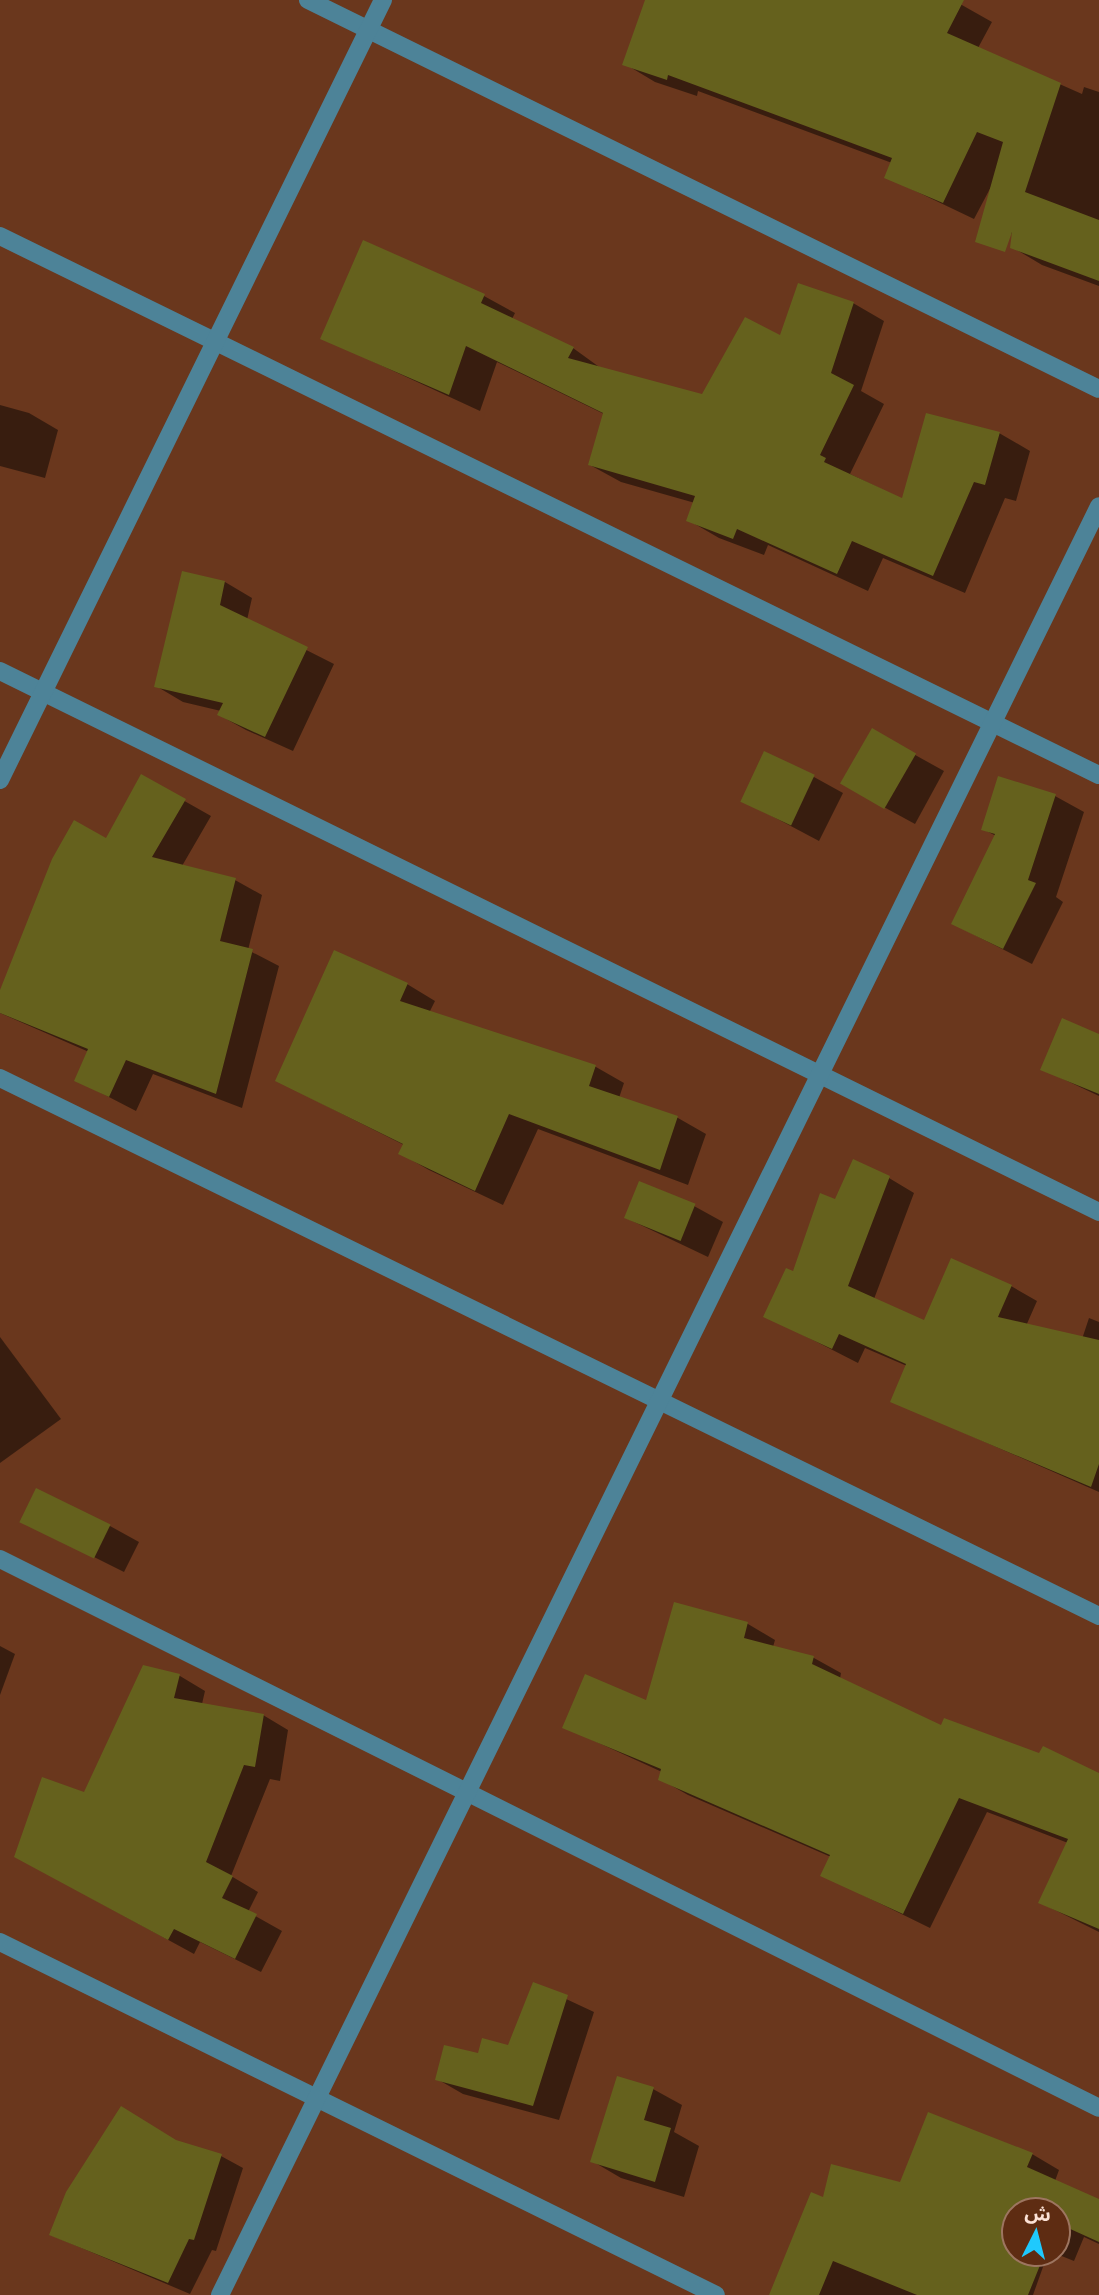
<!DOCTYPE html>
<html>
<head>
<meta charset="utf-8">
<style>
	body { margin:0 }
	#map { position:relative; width:1099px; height:2295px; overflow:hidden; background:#6a371d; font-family:"Archivo Narrow","Noto Sans Arabic",sans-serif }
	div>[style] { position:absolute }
	.shadow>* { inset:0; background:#0007 }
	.building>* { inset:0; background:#65611d; transform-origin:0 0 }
	.minor>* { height:18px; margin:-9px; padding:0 9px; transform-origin:9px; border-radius:9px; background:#4d8398 }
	span { translate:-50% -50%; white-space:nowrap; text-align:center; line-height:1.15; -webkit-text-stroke:5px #5e2c12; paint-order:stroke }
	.north { position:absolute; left:1001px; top:2197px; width:70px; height:70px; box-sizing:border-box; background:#5e2c12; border:2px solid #9d7560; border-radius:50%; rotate:6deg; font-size:19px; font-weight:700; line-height:28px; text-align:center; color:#fce2d6 }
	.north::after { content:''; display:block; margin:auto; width:24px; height:32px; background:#1fc9fd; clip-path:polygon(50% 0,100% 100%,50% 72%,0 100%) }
</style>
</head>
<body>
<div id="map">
	<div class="shadow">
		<div style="clip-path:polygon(647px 0,953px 0,992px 22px,978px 48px,1082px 94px,1084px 87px,1099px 92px,1099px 286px,1042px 265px,1012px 247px,1016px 236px,983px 218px,993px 183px,974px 219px,886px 177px,892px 163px,698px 91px,697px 96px,655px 82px,625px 64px)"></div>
		<div style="clip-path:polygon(484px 296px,515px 313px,512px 319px,573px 348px,602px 369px,703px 396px,781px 337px,853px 303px,884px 321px,861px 391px,884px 404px,850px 474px,904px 500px,999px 433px,1030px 451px,1016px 501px,1005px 498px,965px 593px,883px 558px,868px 591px,768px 545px,764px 555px,719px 538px,688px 520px,695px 503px,621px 482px,590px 465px,604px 414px,497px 362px,480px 411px,322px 338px)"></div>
		<div style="clip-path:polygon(0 405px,29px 413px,58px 430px,45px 478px,0 466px)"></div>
		<div style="clip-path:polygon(184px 573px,225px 582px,252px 598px,247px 620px,334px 664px,293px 751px,246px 730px,219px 715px,221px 711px,183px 702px,156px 686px)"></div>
		<div style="clip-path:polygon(872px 731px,944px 771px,915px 824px,871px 800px)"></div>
		<div style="clip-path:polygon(142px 777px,211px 816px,182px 866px,235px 880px,262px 895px,248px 950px,279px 966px,242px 1108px,153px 1074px,136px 1111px,76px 1080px,89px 1052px,0 1013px,0 994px,106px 840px)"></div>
		<div style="clip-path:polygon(814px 777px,843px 793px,819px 841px,742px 800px)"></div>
		<div style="clip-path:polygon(1055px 796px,1084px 812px,1056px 897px,1063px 902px,1032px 964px,953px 924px,996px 836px,983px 829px)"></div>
		<div style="clip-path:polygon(407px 984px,435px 1001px,429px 1013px,596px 1067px,624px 1083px,619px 1098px,678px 1118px,706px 1134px,688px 1185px,538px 1129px,503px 1205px,429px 1170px,401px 1154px,404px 1145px,277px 1081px)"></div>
		<div style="clip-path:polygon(1099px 1035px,1099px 1096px,1042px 1069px)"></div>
		<div style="clip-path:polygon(889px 1178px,914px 1193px,874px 1299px,924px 1322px,1011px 1286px,1037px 1301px,1026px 1326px,1082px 1339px,1089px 1318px,1099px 1322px,1099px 1492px,892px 1401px,907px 1366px,865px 1348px,858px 1363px,766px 1316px,836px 1201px)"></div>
		<div style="clip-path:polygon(694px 1206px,723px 1222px,708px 1257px,626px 1218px)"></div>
		<div style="clip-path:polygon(0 1337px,61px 1419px,0 1463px)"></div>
		<div style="clip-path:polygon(22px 1521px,110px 1526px,139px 1542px,124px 1572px)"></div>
		<div style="clip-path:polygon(675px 1604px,748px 1624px,775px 1640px,773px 1647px,814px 1658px,841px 1673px,840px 1679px,942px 1728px,1099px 1775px,1099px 1932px,1041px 1903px,1068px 1843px,987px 1812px,930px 1928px,822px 1875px,831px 1857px,688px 1795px,660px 1779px,662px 1772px,564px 1727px,647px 1702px)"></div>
		<div style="clip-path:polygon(0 1646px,15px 1654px,0 1695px)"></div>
		<div style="clip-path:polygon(143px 1667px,180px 1676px,205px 1691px,202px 1704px,263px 1715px,288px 1730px,280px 1781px,270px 1779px,231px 1876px,258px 1892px,248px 1912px,282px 1931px,261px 1972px,200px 1942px,194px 1954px,42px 1871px,85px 1794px)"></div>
		<div style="clip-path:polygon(534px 1984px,594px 2012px,559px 2120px,463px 2094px,437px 2079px,479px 2055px,509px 2047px)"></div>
		<div style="clip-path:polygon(653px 2089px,682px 2105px,674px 2132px,699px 2146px,684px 2197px,621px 2178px,592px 2161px)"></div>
		<div style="clip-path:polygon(178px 2142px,221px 2156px,243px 2168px,216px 2251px,212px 2250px,190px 2294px,51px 2235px)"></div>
		<div style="clip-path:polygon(1032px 2154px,1059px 2170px,1055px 2181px,1099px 2201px,1099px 2244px,1084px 2237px,1074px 2261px,1054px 2253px,1057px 2211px,1015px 2211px,1015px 2253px,1048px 2253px,1033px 2295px,789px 2295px,824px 2199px)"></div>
	</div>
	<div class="building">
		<div style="clip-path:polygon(645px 0,964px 0,947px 33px,1061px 83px,1025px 192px,1099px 220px,1099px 281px,1010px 248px,1012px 232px,1005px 252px,975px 242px,1003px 142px,977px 132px,943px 203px,884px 178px,892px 158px,668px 75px,667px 80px,622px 65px)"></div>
		<div style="clip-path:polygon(363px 240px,485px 294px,481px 303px,574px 347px,568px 358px,702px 394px,745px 317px,780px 335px,798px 283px,854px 302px,831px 373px,854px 385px,820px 455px,826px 458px,824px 462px,902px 498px,926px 413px,1000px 432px,985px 485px,974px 482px,933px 576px,852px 541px,837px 574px,737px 529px,733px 539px,686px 521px,695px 496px,588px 465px,603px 413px,466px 346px,449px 395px,320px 339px)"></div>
		<div style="clip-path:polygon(182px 571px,225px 581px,220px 605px,308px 647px,265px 737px,217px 715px,223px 703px,154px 687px)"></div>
		<div style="left:872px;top:728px;width:51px;height:64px;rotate:30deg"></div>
		<div style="left:764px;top:751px;width:56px;height:56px;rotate:25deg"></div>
		<div style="clip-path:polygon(141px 774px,186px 799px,152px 857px,236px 878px,220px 941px,253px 949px,216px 1094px,126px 1060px,109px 1097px,74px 1081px,88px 1049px,0 1013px,0 990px,52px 859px,74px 820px,106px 838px)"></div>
		<div style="clip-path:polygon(998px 776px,1056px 794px,1028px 880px,1036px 883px,1003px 949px,951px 924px,995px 834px,981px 830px)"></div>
		<div style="clip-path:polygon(334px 950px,408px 983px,400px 1001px,596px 1065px,589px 1086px,678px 1116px,660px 1170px,509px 1114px,475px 1191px,398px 1154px,403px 1144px,275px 1081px)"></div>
		<div style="clip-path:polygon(1062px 1018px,1099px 1034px,1099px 1094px,1040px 1070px)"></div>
		<div style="clip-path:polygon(853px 1159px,890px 1176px,848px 1286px,924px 1320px,951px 1258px,1012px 1285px,998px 1317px,1099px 1340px,1099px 1464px,1091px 1487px,890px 1402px,906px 1364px,839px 1334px,832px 1349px,763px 1317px,786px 1268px,793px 1271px,820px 1193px,835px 1199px)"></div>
		<div style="left:639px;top:1181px;width:61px;height:40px;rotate:22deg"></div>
		<div style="left:36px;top:1488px;width:83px;height:38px;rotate:26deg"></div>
		<div style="clip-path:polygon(674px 1602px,748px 1622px,744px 1638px,814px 1656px,812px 1664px,941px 1725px,944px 1718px,1039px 1753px,1043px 1746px,1099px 1773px,1099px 1929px,1038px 1903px,1068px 1839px,959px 1798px,903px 1914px,820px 1876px,830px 1855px,658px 1780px,661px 1769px,562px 1728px,585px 1674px,646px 1700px)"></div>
		<div style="clip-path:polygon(143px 1665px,180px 1674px,174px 1698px,264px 1714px,255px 1767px,244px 1765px,206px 1862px,233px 1876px,222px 1898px,257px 1914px,235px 1959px,174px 1929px,168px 1940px,14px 1857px,42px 1777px,84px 1792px)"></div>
		<div style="clip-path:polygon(533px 1982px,568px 1995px,533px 2106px,435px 2080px,444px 2045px,478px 2053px,482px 2038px,508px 2045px)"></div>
		<div style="clip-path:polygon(617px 2076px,654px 2087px,644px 2120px,671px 2128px,655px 2182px,590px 2162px)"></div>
		<div style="clip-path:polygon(121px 2106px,176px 2140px,222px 2154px,194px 2240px,189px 2239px,168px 2283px,49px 2235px,66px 2192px)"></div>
		<div style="clip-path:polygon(928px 2112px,1033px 2153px,1027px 2167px,1099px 2199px,1099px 2242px,1057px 2223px,1057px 2211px,1015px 2211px,1015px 2253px,1045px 2253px,1028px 2295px,917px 2295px,833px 2261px,819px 2295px,769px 2295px,811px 2192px,823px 2197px,831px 2164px,900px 2182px)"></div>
	</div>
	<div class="minor">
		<div style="left:308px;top:0;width:881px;rotate:26.19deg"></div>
		<div style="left:0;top:236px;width:1224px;rotate:26.13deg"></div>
		<div style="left:0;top:671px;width:1225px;rotate:26.21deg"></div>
		<div style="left:0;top:780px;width:869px;rotate:-63.85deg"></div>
		<div style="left:0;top:1078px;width:1224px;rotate:26.08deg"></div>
		<div style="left:0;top:1559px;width:1228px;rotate:26.54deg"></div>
		<div style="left:0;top:1942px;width:798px;rotate:26.24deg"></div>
		<div style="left:220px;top:2295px;width:1993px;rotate:-63.83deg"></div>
	</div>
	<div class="north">ش</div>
</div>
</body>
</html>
